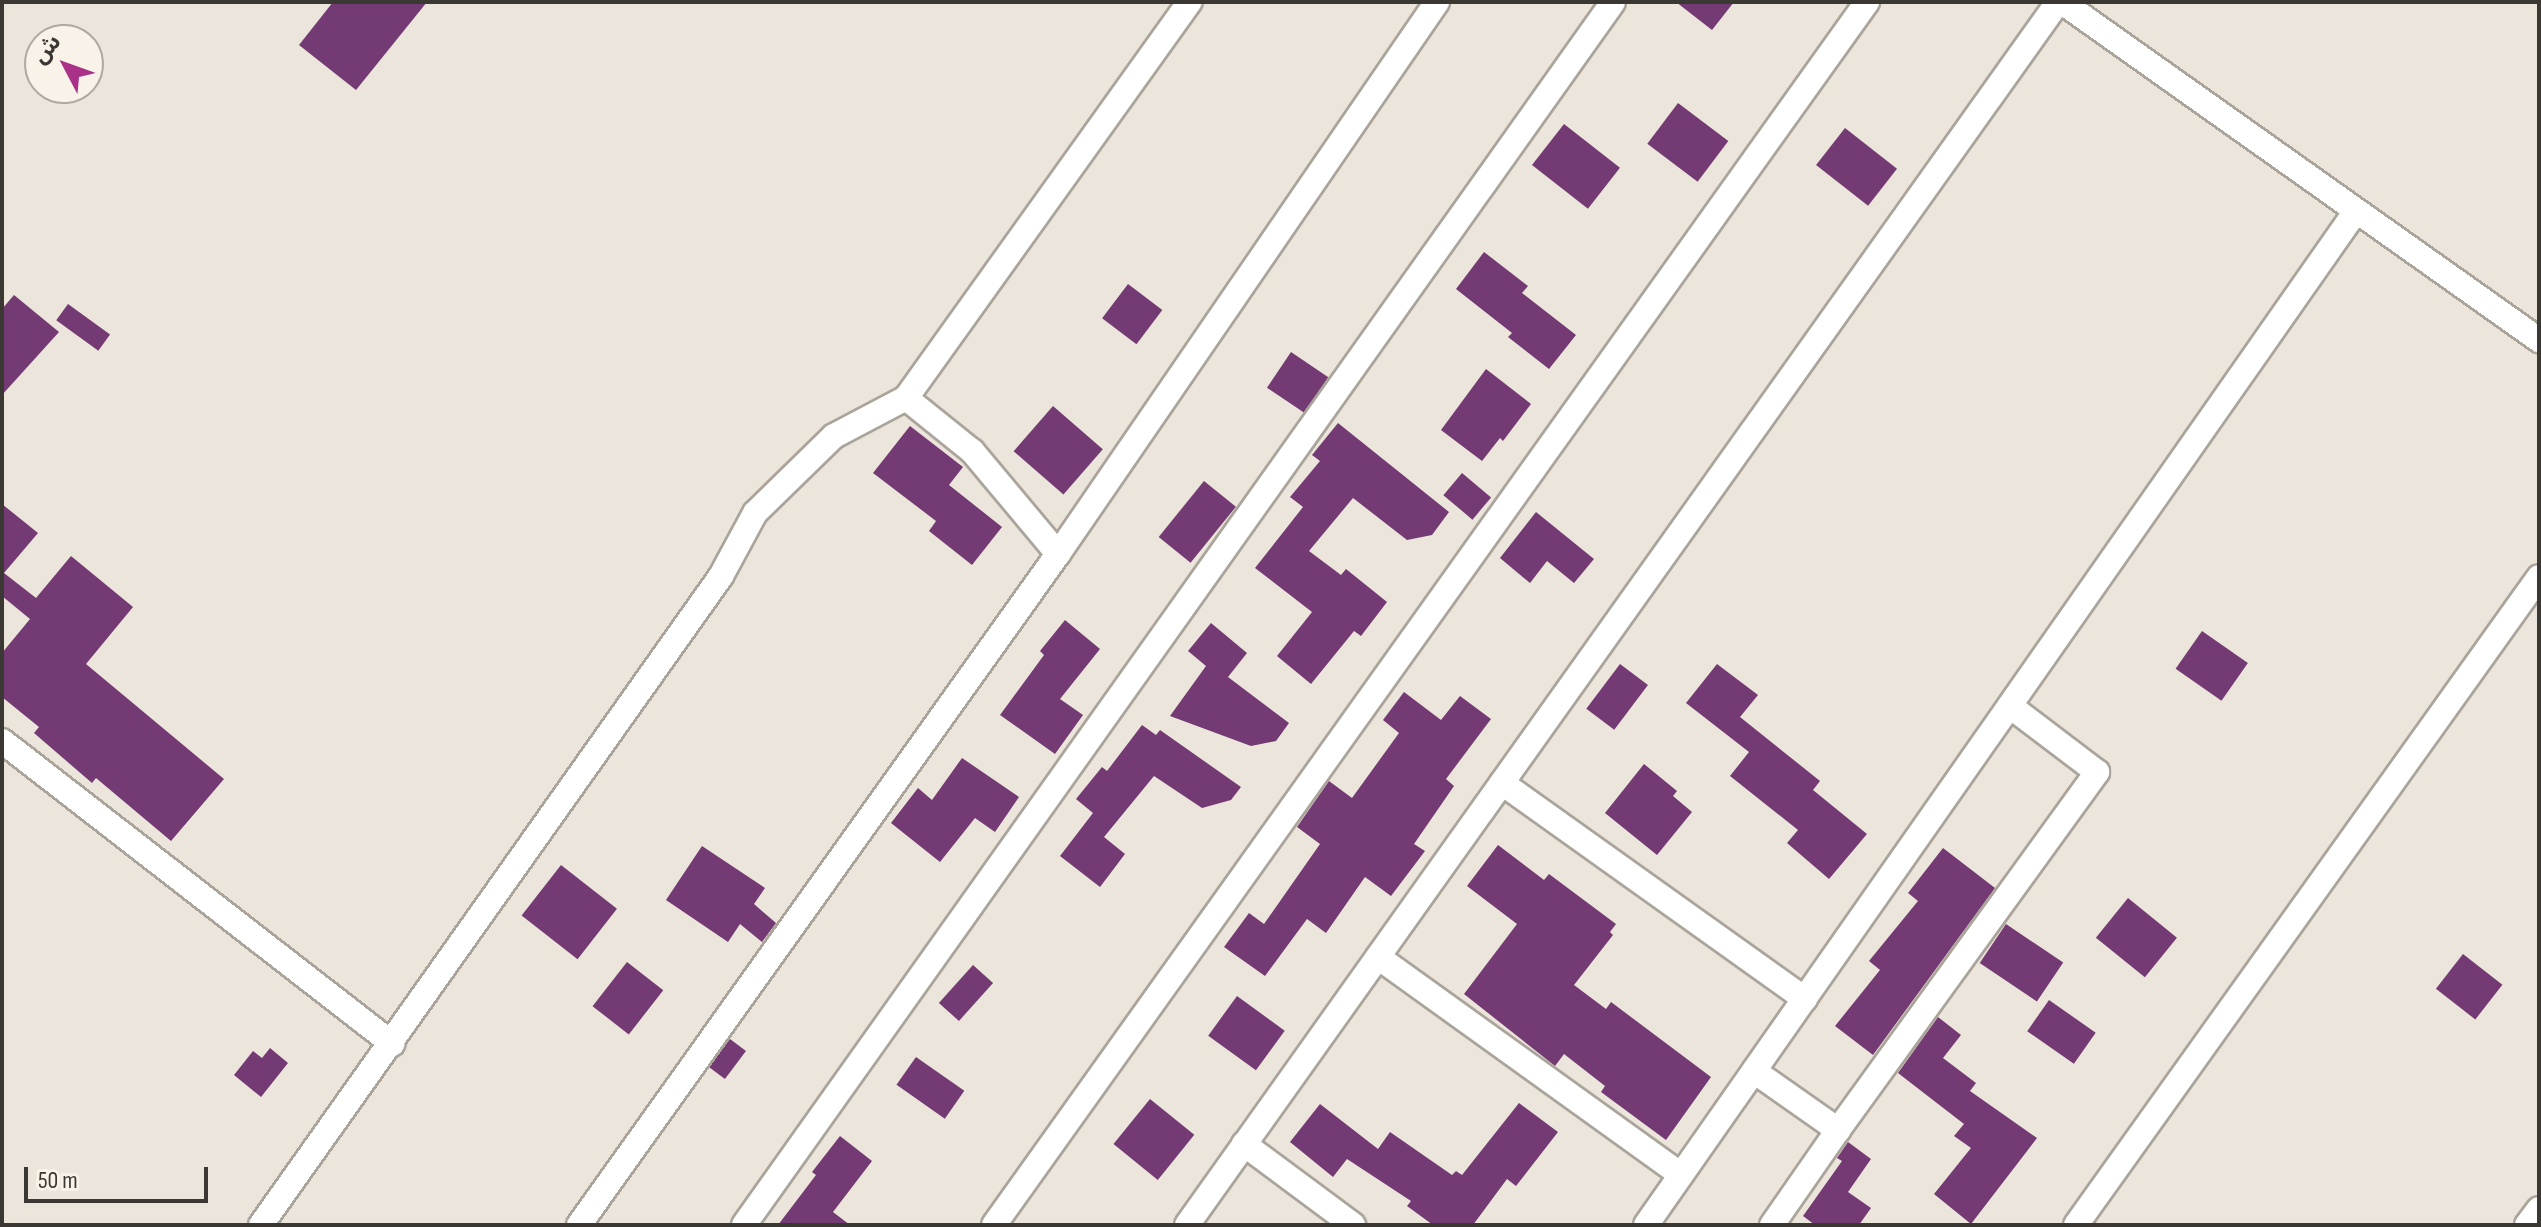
<!DOCTYPE html>
<html>
<head>
<meta charset="utf-8">
<style>
	body { margin:0 }
	#map { position:relative; width:2541px; height:1227px; overflow:hidden; background:#ebe5db; font-family:"Sofia Sans Condensed","Noto Sans Arabic",sans-serif }
	div>[style] { position:absolute }
	.building>* { inset:0; background:#743a73; transform-origin:0 0 }
	.roads { filter:drop-shadow(2px 0 #aaa49b) drop-shadow(-2px 0 #aaa49b) drop-shadow(0 2px #aaa49b) drop-shadow(0 -2px #aaa49b) }
	.street>* { height:24px; margin:-12px; padding:0 12px; transform-origin:12px; border-radius:12px; background:#fff }
	span { translate:-50% -50%; white-space:nowrap; text-align:center; line-height:1.15; -webkit-text-stroke:8px #f9f2e8; paint-order:stroke }
	.frame { position:absolute; inset:0; border:4px solid #3b3834; pointer-events:none }
	.north { position:absolute; left:24px; top:24px; width:80px; height:80px; box-sizing:border-box; background:#f9f2e8; border:2px solid #ada8a0; border-radius:50%; rotate:311deg; font-size:22px; font-weight:700; line-height:32px; text-align:center; color:#3b3834 }
	.north::after { content:''; display:block; margin:auto; width:28px; height:36px; background:#a93288; clip-path:polygon(50% 0,100% 100%,50% 72%,0 100%) }
	.scale { position:absolute; left:24px; top:1167px; width:184px; height:36px; box-sizing:border-box; border:4px solid #3b3834; border-top:0; padding-left:10px; font-size:24px; line-height:28px; white-space:nowrap; color:#3b3834; -webkit-text-stroke:6px #f9f2e8; paint-order:stroke }
</style>
</head>
<body>
<div id="map">
	<div class="building">
		<div style="clip-path:polygon(333px 2px,427px 2px,356px 90px,299px 45px)"></div>
		<div style="clip-path:polygon(1676px 2px,1734px 2px,1712px 30px)"></div>
		<div style="left:1678px;top:103px;width:63px;height:51px;rotate:37deg"></div>
		<div style="left:1564px;top:124px;width:71px;height:52px;rotate:38deg"></div>
		<div style="left:1845px;top:128px;width:66px;height:47px;rotate:38deg"></div>
		<div style="clip-path:polygon(1484px 252px,1528px 286px,1522px 293px,1576px 335px,1549px 369px,1508px 337px,1512px 333px,1456px 289px)"></div>
		<div style="left:1128px;top:284px;width:43px;height:43px;rotate:37deg"></div>
		<div style="clip-path:polygon(14px 295px,59px 332px,2px 395px,2px 309px)"></div>
		<div style="left:68px;top:304px;width:52px;height:20px;rotate:36deg"></div>
		<div style="left:1291px;top:352px;width:45px;height:43px;rotate:34deg"></div>
		<div style="clip-path:polygon(1486px 369px,1531px 404px,1503px 441px,1500px 438px,1482px 461px,1441px 430px)"></div>
		<div style="left:1053px;top:406px;width:66px;height:60px;rotate:41deg"></div>
		<div style="clip-path:polygon(1338px 423px,1449px 512px,1432px 535px,1407px 540px,1353px 498px,1309px 551px,1341px 575px,1346px 569px,1387px 602px,1361px 636px,1354px 631px,1311px 684px,1277px 656px,1312px 612px,1255px 568px,1303px 507px,1290px 497px,1320px 461px,1312px 455px)"></div>
		<div style="clip-path:polygon(910px 426px,963px 467px,949px 485px,1002px 527px,972px 565px,929px 531px,936px 521px,873px 473px)"></div>
		<div style="left:1462px;top:473px;width:38px;height:29px;rotate:40deg"></div>
		<div style="left:1204px;top:481px;width:41px;height:72px;rotate:39deg"></div>
		<div style="clip-path:polygon(2px 504px,38px 533px,4px 573px,36px 598px,71px 556px,133px 607px,86px 664px,224px 779px,171px 841px,96px 778px,92px 783px,34px 733px,39px 727px,2px 697px,2px 653px,30px 619px,2px 596px)"></div>
		<div style="clip-path:polygon(1536px 512px,1594px 559px,1574px 583px,1547px 561px,1530px 583px,1500px 558px)"></div>
		<div style="clip-path:polygon(1065px 620px,1100px 649px,1060px 699px,1083px 715px,1055px 754px,1000px 715px,1044px 655px,1040px 651px)"></div>
		<div style="clip-path:polygon(1211px 623px,1247px 653px,1228px 677px,1289px 723px,1276px 741px,1251px 746px,1170px 716px,1206px 666px,1188px 651px)"></div>
		<div style="left:2202px;top:631px;width:56px;height:46px;rotate:35deg"></div>
		<div style="left:1620px;top:664px;width:35px;height:56px;rotate:37deg"></div>
		<div style="clip-path:polygon(1717px 664px,1758px 695px,1740px 717px,1820px 781px,1813px 790px,1867px 834px,1829px 879px,1787px 843px,1798px 830px,1730px 776px,1749px 752px,1686px 703px)"></div>
		<div style="clip-path:polygon(1404px 692px,1441px 720px,1460px 696px,1491px 719px,1446px 779px,1454px 786px,1414px 844px,1425px 851px,1391px 896px,1365px 877px,1326px 933px,1307px 919px,1265px 976px,1224px 947px,1249px 913px,1264px 924px,1320px 844px,1297px 827px,1329px 781px,1352px 798px,1399px 733px,1383px 720px)"></div>
		<div style="clip-path:polygon(1142px 725px,1156px 735px,1160px 730px,1241px 787px,1231px 800px,1202px 808px,1154px 776px,1104px 837px,1125px 854px,1100px 887px,1060px 856px,1093px 813px,1076px 799px,1102px 767px,1107px 771px)"></div>
		<div style="clip-path:polygon(962px 758px,1019px 797px,995px 832px,975px 818px,940px 862px,891px 823px,918px 788px,932px 800px)"></div>
		<div style="clip-path:polygon(1644px 764px,1677px 791px,1673px 796px,1692px 812px,1657px 855px,1605px 813px)"></div>
		<div style="clip-path:polygon(1498px 845px,1544px 880px,1549px 874px,1616px 924px,1610px 932px,1613px 935px,1574px 985px,1606px 1009px,1611px 1002px,1711px 1077px,1666px 1140px,1601px 1092px,1605px 1086px,1564px 1054px,1555px 1066px,1464px 994px,1517px 924px,1467px 886px)"></div>
		<div style="clip-path:polygon(702px 846px,765px 888px,754px 904px,776px 923px,762px 942px,740px 924px,728px 942px,666px 900px)"></div>
		<div style="clip-path:polygon(1943px 848px,1995px 888px,1873px 1055px,1835px 1026px,1880px 970px,1869px 961px,1918px 901px,1908px 893px)"></div>
		<div style="left:561px;top:865px;width:71px;height:64px;rotate:38deg"></div>
		<div style="left:2128px;top:898px;width:63px;height:51px;rotate:39deg"></div>
		<div style="left:2006px;top:924px;width:69px;height:47px;rotate:34deg"></div>
		<div style="left:2463px;top:954px;width:50px;height:44px;rotate:38deg"></div>
		<div style="left:627px;top:962px;width:46px;height:56px;rotate:38deg"></div>
		<div style="left:973px;top:965px;width:27px;height:51px;rotate:42deg"></div>
		<div style="left:1237px;top:996px;width:59px;height:49px;rotate:36deg"></div>
		<div style="left:2049px;top:1000px;width:57px;height:38px;rotate:35deg"></div>
		<div style="clip-path:polygon(1938px 1017px,1961px 1035px,1943px 1058px,1976px 1083px,1970px 1091px,2037px 1138px,1971px 1224px,1934px 1194px,1971px 1148px,1954px 1136px,1964px 1124px,1898px 1073px)"></div>
		<div style="left:730px;top:1039px;width:20px;height:35px;rotate:37deg"></div>
		<div style="clip-path:polygon(270px 1048px,288px 1063px,261px 1097px,234px 1075px,253px 1051px,262px 1058px)"></div>
		<div style="left:916px;top:1057px;width:59px;height:34px;rotate:35deg"></div>
		<div style="left:1150px;top:1099px;width:57px;height:58px;rotate:39deg"></div>
		<div style="clip-path:polygon(1519px 1103px,1558px 1132px,1516px 1186px,1507px 1179px,1473px 1225px,1433px 1225px,1407px 1206px,1411px 1201px,1347px 1159px,1333px 1177px,1290px 1142px,1320px 1104px,1378px 1149px,1390px 1132px,1452px 1175px,1456px 1171px,1462px 1175px)"></div>
		<div style="clip-path:polygon(840px 1136px,872px 1161px,833px 1212px,850px 1225px,778px 1225px,816px 1175px,812px 1172px)"></div>
		<div style="clip-path:polygon(1848px 1142px,1871px 1159px,1848px 1192px,1871px 1208px,1859px 1225px,1815px 1225px,1803px 1216px,1842px 1161px,1837px 1158px)"></div>
	</div>
	<div class="roads">
		<div class="street">
			<div style="left:2062px;top:2px;width:585px;rotate:35.32deg"></div>
			<div style="left:906px;top:398px;width:85px;rotate:38.8deg"></div>
			<div style="left:972px;top:451px;width:134px;rotate:50.1deg"></div>
			<div style="left:2px;top:741px;width:494px;rotate:37.8deg"></div>
			<div style="left:1502px;top:783px;width:372px;rotate:35.5deg"></div>
			<div style="left:1378px;top:957px;width:373px;rotate:35.7deg"></div>
			<div style="left:1754px;top:1071px;width:103px;rotate:35.1deg"></div>
			<div style="left:1838px;top:1130px;width:442px;rotate:-54.1deg"></div>
			<div style="left:2097px;top:772px;width:109px;rotate:-142.8deg"></div>
			<div style="left:1244px;top:1144px;width:136px;rotate:36.6deg"></div>
			<div style="left:261px;top:1225px;width:795px;rotate:-54.67deg"></div>
			<div style="left:721px;top:576px;width:72px;rotate:-61.6deg"></div>
			<div style="left:755px;top:513px;width:110px;rotate:-44.3deg"></div>
			<div style="left:834px;top:436px;width:81px;rotate:-27.8deg"></div>
			<div style="left:906px;top:398px;width:487px;rotate:-54.4deg"></div>
			<div style="left:579px;top:1225px;width:824px;rotate:-54.48deg"></div>
			<div style="left:1058px;top:554px;width:670px;rotate:-55.53deg"></div>
			<div style="left:744px;top:1225px;width:1500px;rotate:-54.6deg"></div>
			<div style="left:994px;top:1225px;width:1503px;rotate:-54.48deg"></div>
			<div style="left:1187px;top:1225px;width:1501px;rotate:-54.54deg"></div>
			<div style="left:1646px;top:1225px;width:1238px;rotate:-55deg"></div>
			<div style="left:1772px;top:1225px;width:116px;rotate:-55.2deg"></div>
			<div style="left:2076px;top:1225px;width:796px;rotate:-54.45deg"></div>
			<div style="left:2527px;top:1225px;width:20px;rotate:-53deg"></div>
		</div>
	</div>
	<div class="frame"></div>
	<div class="north">ش</div>
	<div class="scale">50 m</div>
</div>
</body>
</html>
